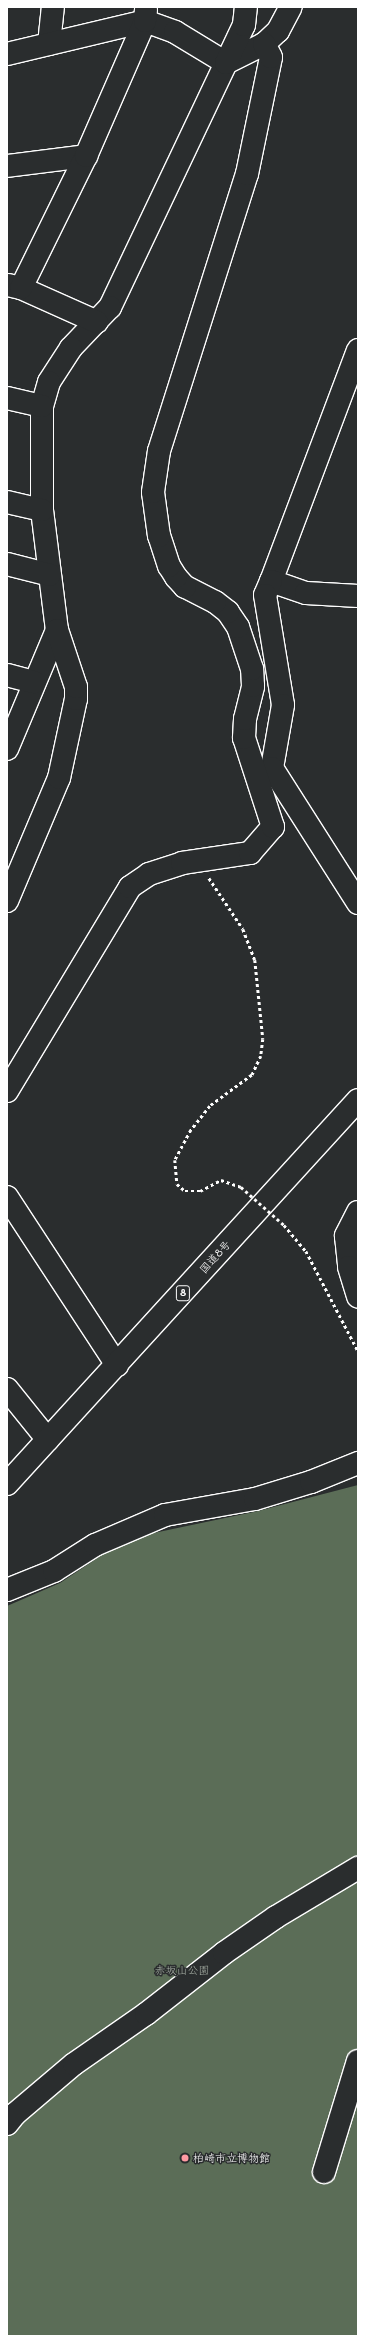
<!DOCTYPE html>
<html>
<head>
<meta charset="utf-8">
<style>
	body { margin:0 }
	#map { position:relative; width:365px; height:2343px; overflow:hidden; background:#2a2d2e; font-family:Mali,"Klee One",sans-serif }
	div>[style] { position:absolute }
	.green>* { inset:0; background:#5b6d57 }
	.path>* { height:2.5px; margin-top:-1.25px; transform-origin:0; background:repeating-linear-gradient(90deg,#fff 0 3px,transparent 0 6px) }
	.roads { filter:drop-shadow(1px 0 #fff) drop-shadow(-1px 0 #fff) drop-shadow(0 1px #fff) drop-shadow(0 -1px #fff) }
	.minor>* { height:22px; margin:-11px; padding:0 11px; transform-origin:11px; border-radius:11px; background:#2a2d2e }
	.highway>* { height:22px; margin:-11px; padding:0 11px; transform-origin:11px; border-radius:11px; background:#2a2d2e }
	.path-bridge>* { height:2.5px; margin-top:-1.25px; transform-origin:0; background:repeating-linear-gradient(90deg,#fff 0 3px,transparent 0 6px) }
	.dots>* { width:11px; height:11px; translate:-50% -50%; box-sizing:border-box; border:2px solid #2a2d2e; border-radius:50% }
	span { translate:-50% -50%; white-space:nowrap; text-align:center; line-height:1.15; -webkit-text-stroke:3px #2a2d2e; paint-order:stroke }
	.shield-label span { padding:1px 3px; background:#2a2d2e; border:1px solid; border-radius:3px; -webkit-text-stroke-width:0 }
	.shield-label { font-size:10px; color:#fff; font-weight:700 }
	.street-label { font-size:11px; color:#fff }
	.park-label { font-size:11px; color:#adb6ab }
	.poi-label { font-size:11px; color:#fff }
	.left { translate:0 -50%; text-align:left }
	.frame { position:absolute; inset:0; border:8px solid #fff; pointer-events:none }
</style>
</head>
<body>
<div id="map">
	<div class="green">
		<div style="clip-path:polygon(358px 1485px,358px 2336px,7px 2336px,7px 1606px,60px 1583px,105px 1553px,149px 1534px,258px 1511px)"></div>
	</div>
	<div class="path">
		<div style="left:209px;top:878px;width:61px;rotate:56.3deg"></div>
		<div style="left:243px;top:929px;width:33px;rotate:69deg"></div>
		<div style="left:255px;top:960px;width:79px;rotate:84.2deg"></div>
		<div style="left:263px;top:1039px;width:17px;rotate:97deg"></div>
		<div style="left:261px;top:1056px;width:21px;rotate:115deg"></div>
		<div style="left:252px;top:1075px;width:52px;rotate:143.6deg"></div>
		<div style="left:210px;top:1106px;width:31px;rotate:128deg"></div>
		<div style="left:191px;top:1130px;width:34px;rotate:118deg"></div>
		<div style="left:175px;top:1160px;width:24px;rotate:85deg"></div>
		<div style="left:177px;top:1184px;width:11px;rotate:41deg"></div>
		<div style="left:185px;top:1191px;width:15px"></div>
		<div style="left:200px;top:1191px;width:24px;rotate:-28deg"></div>
		<div style="left:221px;top:1180px;width:21px;rotate:19deg"></div>
		<div style="left:284px;top:1225px;width:34px;rotate:50deg"></div>
		<div style="left:306px;top:1251px;width:113px;rotate:62.5deg"></div>
	</div>
	<div class="roads">
		<div class="minor">
			<div style="left:49px;top:44px;width:37px;rotate:-84deg"></div>
			<div style="left:7px;top:54px;width:142px;rotate:-13.4deg"></div>
			<div style="left:145px;top:21px;width:32px;rotate:20deg"></div>
			<div style="left:175px;top:32px;width:60px;rotate:31.3deg"></div>
			<div style="left:226px;top:63px;width:270px;rotate:115.4deg"></div>
			<div style="left:110px;top:307px;width:57px;rotate:133.6deg"></div>
			<div style="left:71px;top:348px;width:40px;rotate:122.9deg"></div>
			<div style="left:49px;top:382px;width:25px;rotate:106deg"></div>
			<div style="left:42px;top:406px;width:104px;rotate:90deg"></div>
			<div style="left:42px;top:510px;width:121px;rotate:82.9deg"></div>
			<div style="left:57px;top:630px;width:129px;rotate:112.8deg"></div>
			<div style="left:226px;top:63px;width:42px;rotate:-26.6deg"></div>
			<div style="left:264px;top:44px;width:19px;rotate:-43deg"></div>
			<div style="left:278px;top:31px;width:27px;rotate:-62deg"></div>
			<div style="left:226px;top:63px;width:42px;rotate:-64.7deg"></div>
			<div style="left:244px;top:25px;width:18px;rotate:-84deg"></div>
			<div style="left:7px;top:166px;width:80px;rotate:-7.2deg"></div>
			<div style="left:8px;top:285px;width:13px;rotate:13deg"></div>
			<div style="left:21px;top:288px;width:83px;rotate:24.1deg"></div>
			<div style="left:21px;top:288px;width:147px;rotate:-63.8deg"></div>
			<div style="left:86px;top:156px;width:147px;rotate:-66.4deg"></div>
			<div style="left:145px;top:21px;width:11px;rotate:-85deg"></div>
			<div style="left:358px;top:350px;width:247px;rotate:110.6deg"></div>
			<div style="left:271px;top:581px;width:37px;rotate:19deg"></div>
			<div style="left:306px;top:593px;width:52px;rotate:3.3deg"></div>
			<div style="left:7px;top:398px;width:36px;rotate:13deg"></div>
			<div style="left:7px;top:502px;width:36px;rotate:13deg"></div>
			<div style="left:7px;top:564px;width:44px;rotate:14.3deg"></div>
			<div style="left:271px;top:581px;width:15px;rotate:113deg"></div>
			<div style="left:265px;top:595px;width:111px;rotate:80.7deg"></div>
			<div style="left:283px;top:705px;width:64px;rotate:99.9deg"></div>
			<div style="left:272px;top:768px;width:160px;rotate:57.5deg"></div>
			<div style="left:7px;top:675px;width:28px;rotate:15deg"></div>
			<div style="left:7px;top:901px;width:134px;rotate:-67.1deg"></div>
			<div style="left:59px;top:778px;width:81px;rotate:-77.9deg"></div>
			<div style="left:76px;top:699px;width:12px;rotate:-90deg"></div>
			<div style="left:76px;top:687px;width:60px;rotate:-108.4deg"></div>
			<div style="left:7px;top:1091px;width:238px;rotate:-58.9deg"></div>
			<div style="left:130px;top:887px;width:23px;rotate:-34deg"></div>
			<div style="left:149px;top:874px;width:35px;rotate:-18deg"></div>
			<div style="left:182px;top:863px;width:69px;rotate:-8.4deg"></div>
			<div style="left:250px;top:853px;width:35px;rotate:-49deg"></div>
			<div style="left:273px;top:827px;width:94px;rotate:-108deg"></div>
			<div style="left:244px;top:738px;width:19px;rotate:-87deg"></div>
			<div style="left:245px;top:719px;width:34px;rotate:-76deg"></div>
			<div style="left:253px;top:686px;width:17px;rotate:-93deg"></div>
			<div style="left:252px;top:669px;width:44px;rotate:-108.4deg"></div>
			<div style="left:238px;top:627px;width:18px;rotate:-124deg"></div>
			<div style="left:228px;top:612px;width:16px;rotate:-142deg"></div>
			<div style="left:215px;top:602px;width:34px;rotate:-153deg"></div>
			<div style="left:185px;top:587px;width:13px;rotate:-132deg"></div>
			<div style="left:176px;top:577px;width:13px;rotate:-122deg"></div>
			<div style="left:169px;top:566px;width:32px;rotate:-108deg"></div>
			<div style="left:159px;top:536px;width:44px;rotate:-97.8deg"></div>
			<div style="left:153px;top:492px;width:41px;rotate:-81.7deg"></div>
			<div style="left:159px;top:451px;width:291px;rotate:-72.4deg"></div>
			<div style="left:247px;top:174px;width:119px;rotate:-78.4deg"></div>
			<div style="left:271px;top:57px;width:15px;rotate:-118deg"></div>
			<div style="left:7px;top:1197px;width:201px;rotate:56.8deg"></div>
			<div style="left:358px;top:1212px;width:27px;rotate:117deg"></div>
			<div style="left:346px;top:1236px;width:31px;rotate:84deg"></div>
			<div style="left:349px;top:1267px;width:31px;rotate:73deg"></div>
			<div style="left:7px;top:1389px;width:65px;rotate:51.2deg"></div>
			<div style="left:7px;top:1590px;width:51px;rotate:-22deg"></div>
			<div style="left:54px;top:1571px;width:49px;rotate:-32.4deg"></div>
			<div style="left:95px;top:1545px;width:76px;rotate:-23.2deg"></div>
			<div style="left:165px;top:1515px;width:91px;rotate:-10.1deg"></div>
			<div style="left:255px;top:1499px;width:59px;rotate:-16.9deg"></div>
			<div style="left:311px;top:1482px;width:51px;rotate:-22deg"></div>
			<div style="left:7px;top:2124px;width:13px;rotate:-51deg"></div>
			<div style="left:15px;top:2114px;width:77px;rotate:-40.3deg"></div>
			<div style="left:74px;top:2064px;width:88px;rotate:-34.8deg"></div>
			<div style="left:146px;top:2014px;width:99px;rotate:-38deg"></div>
			<div style="left:224px;top:1953px;width:63px;rotate:-34.7deg"></div>
			<div style="left:276px;top:1917px;width:96px;rotate:-30.9deg"></div>
			<div style="left:324px;top:2172px;width:116px;rotate:-73deg"></div>
		</div>
		<div class="highway">
			<div style="left:7px;top:1484px;width:520px;rotate:-47.57deg"></div>
		</div>
	</div>
	<div class="path-bridge">
		<div style="left:241px;top:1187px;width:57px;rotate:41.5deg"></div>
	</div>
	<div class="dots">
		<div style="left:185px;top:2158px;background:#ff9aa2"></div>
	</div>
	<div class="shield-label">
		<span style="left:183px;top:1293px">8</span>
	</div>
	<div class="street-label">
		<span style="left:215px;top:1257px;rotate:-48deg">国道8号</span>
	</div>
	<div class="park-label">
		<span style="left:182px;top:1970px">赤坂山公園</span>
	</div>
	<div class="poi-label">
		<span class="left" style="left:193px;top:2158px">柏崎市立博物館</span>
	</div>
	<div class="frame"></div>
</div>
</body>
</html>
